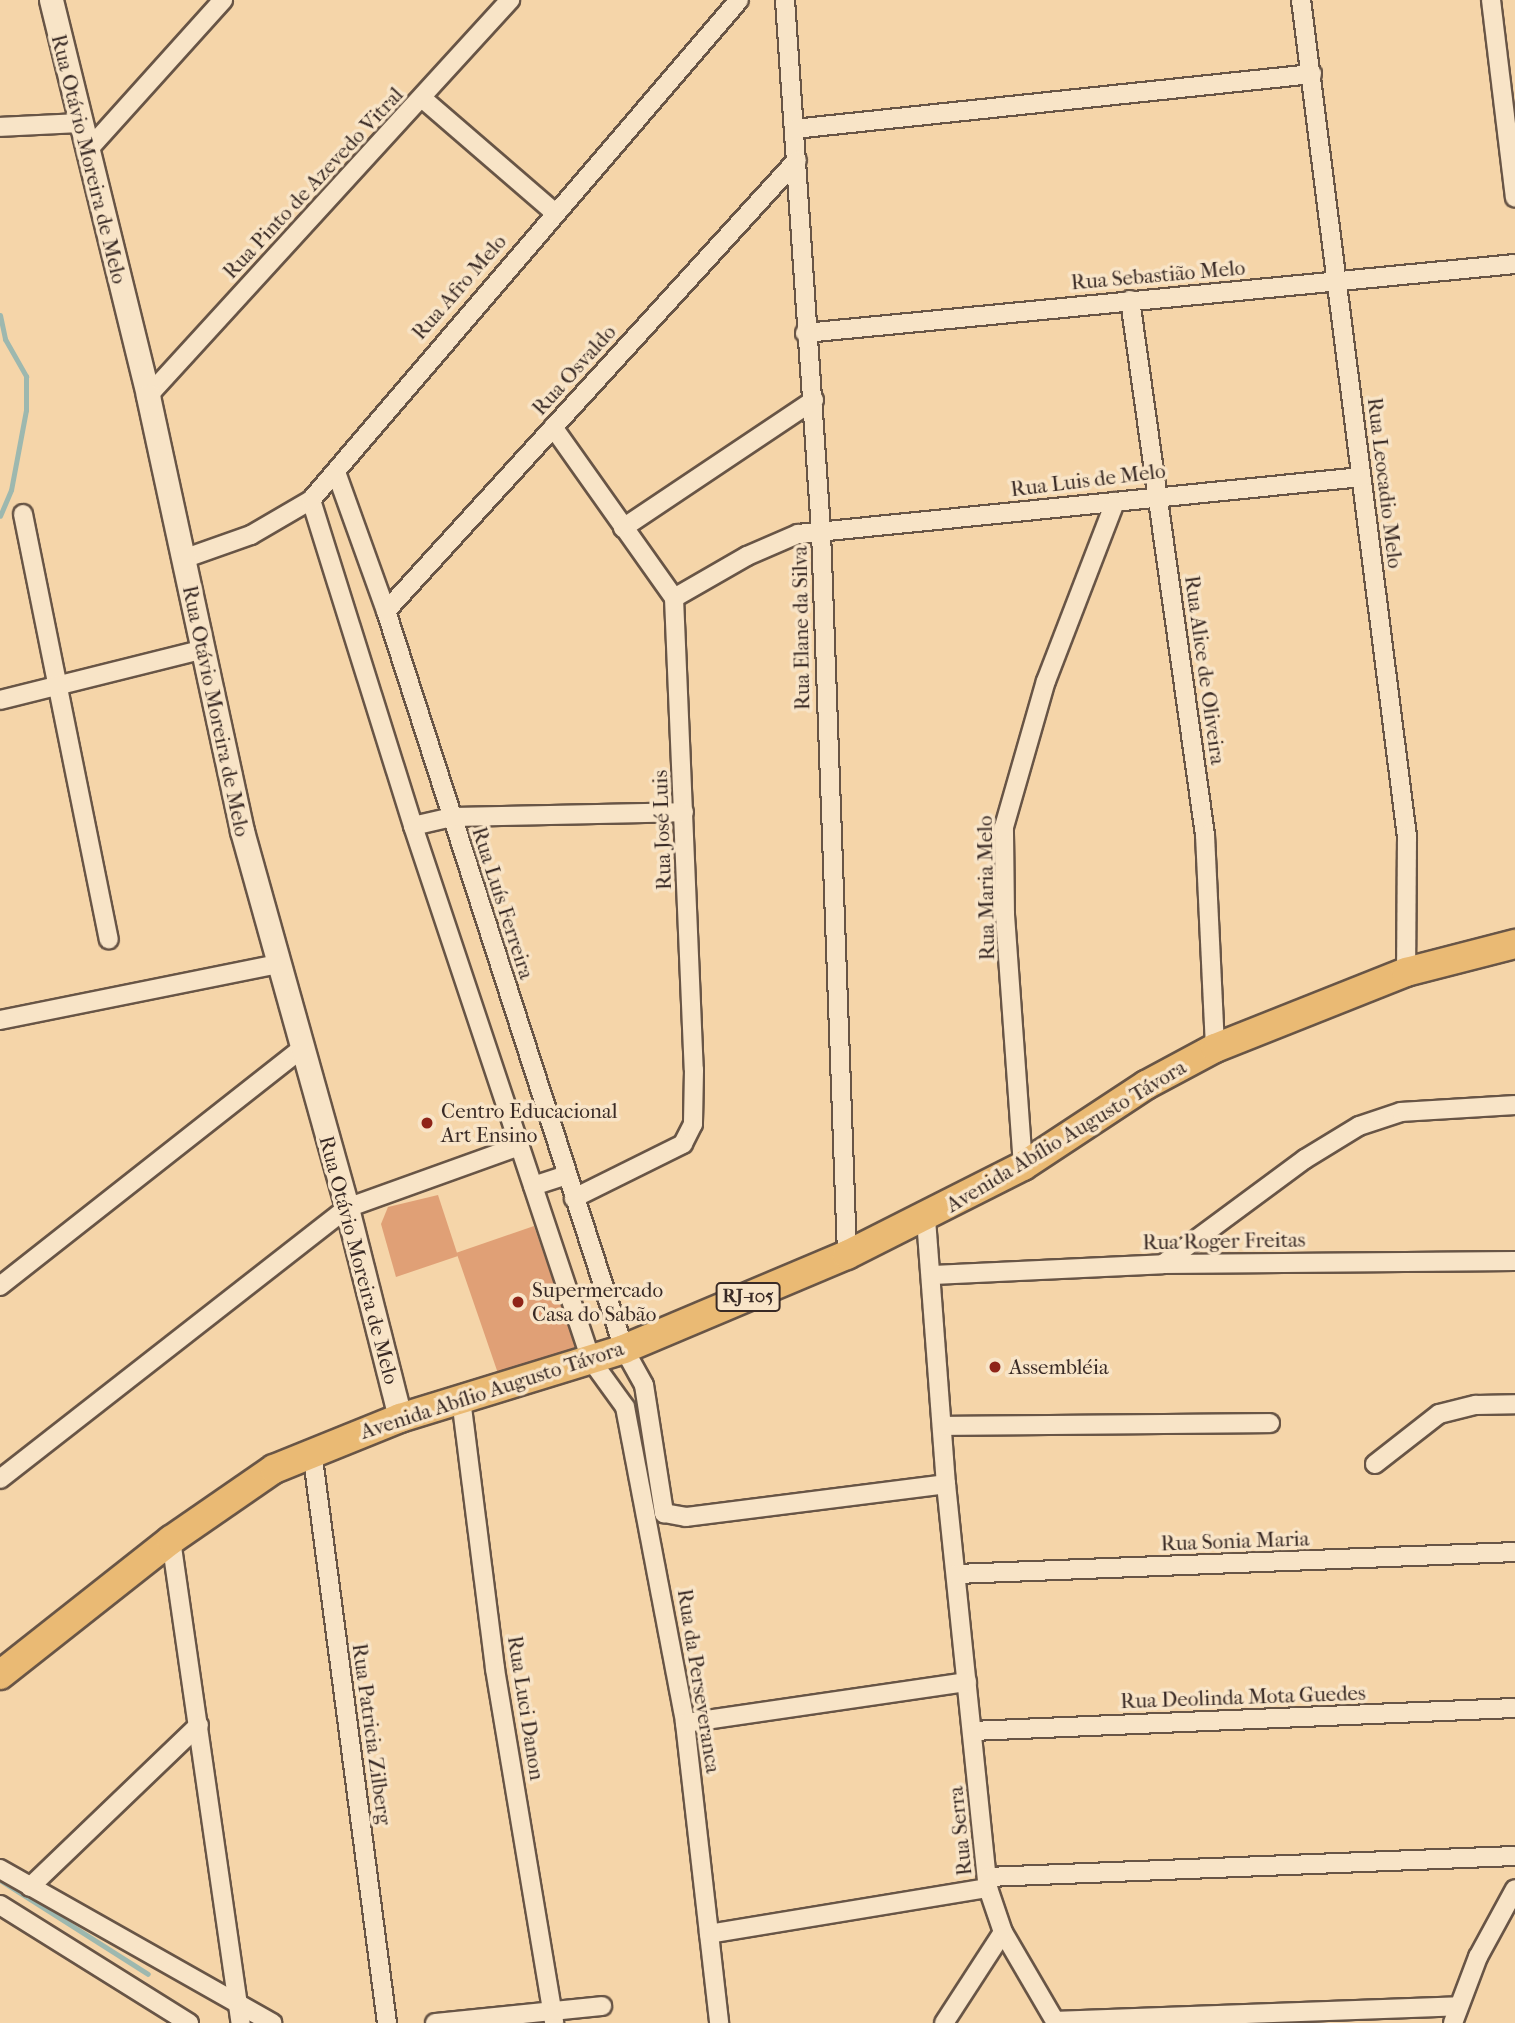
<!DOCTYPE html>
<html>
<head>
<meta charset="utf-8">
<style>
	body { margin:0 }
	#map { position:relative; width:1515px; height:2023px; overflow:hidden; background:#f5d5a9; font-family:"IM FELL French Canon",serif }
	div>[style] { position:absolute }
	.stream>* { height:5px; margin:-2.5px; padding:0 2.5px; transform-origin:2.5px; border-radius:2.5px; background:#9db8af }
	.building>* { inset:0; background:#e0a076; transform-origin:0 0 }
	.roads { filter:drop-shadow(2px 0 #685546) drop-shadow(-2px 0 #685546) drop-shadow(0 2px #685546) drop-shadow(0 -2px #685546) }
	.minor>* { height:18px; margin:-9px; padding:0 9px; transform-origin:9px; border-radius:9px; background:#f8e4c7 }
	.tertiary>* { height:23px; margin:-11.5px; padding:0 11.5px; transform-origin:11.5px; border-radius:11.5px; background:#f8e4c7 }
	.primary>* { height:28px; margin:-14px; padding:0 14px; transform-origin:14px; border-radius:14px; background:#eaba74 }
	.dots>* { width:19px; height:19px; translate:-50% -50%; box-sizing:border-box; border:4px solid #f8e4c7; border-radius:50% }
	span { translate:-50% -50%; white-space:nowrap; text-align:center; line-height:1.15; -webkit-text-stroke:7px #f8e4c7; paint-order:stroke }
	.shield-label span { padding:2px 5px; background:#f8e4c7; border:2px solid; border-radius:5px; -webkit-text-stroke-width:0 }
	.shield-label { font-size:19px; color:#392a25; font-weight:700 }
	.street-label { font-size:21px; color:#392a25 }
	.poi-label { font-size:21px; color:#392a25 }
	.left { translate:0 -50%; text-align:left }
</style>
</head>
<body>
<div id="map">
	<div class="stream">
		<div style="left:0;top:315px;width:25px;rotate:78deg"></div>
		<div style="left:5px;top:339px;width:43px;rotate:60.4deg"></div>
		<div style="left:26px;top:376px;width:34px;rotate:90deg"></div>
		<div style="left:26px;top:410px;width:81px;rotate:100.6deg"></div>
		<div style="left:11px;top:490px;width:28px;rotate:113deg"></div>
		<div style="left:0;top:1880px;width:175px;rotate:32.4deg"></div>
	</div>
	<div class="building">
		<div style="clip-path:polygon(438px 1195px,458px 1256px,396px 1277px,381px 1224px,388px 1207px)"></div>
		<div style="left:534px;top:1226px;width:128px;height:82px;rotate:71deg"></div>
	</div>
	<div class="roads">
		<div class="minor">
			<div style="left:785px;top:0;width:532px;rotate:86.12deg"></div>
			<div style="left:821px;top:531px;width:724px;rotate:87.94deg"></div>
			<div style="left:1301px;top:0;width:844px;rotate:82.78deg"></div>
			<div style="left:1407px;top:837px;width:135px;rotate:90.4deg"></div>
			<div style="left:1491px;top:0;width:199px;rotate:83.1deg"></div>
			<div style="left:422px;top:98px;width:174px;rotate:40.8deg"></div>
			<div style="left:0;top:127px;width:81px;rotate:-2.8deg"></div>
			<div style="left:794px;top:129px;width:521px;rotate:-6.06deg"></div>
			<div style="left:88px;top:150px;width:202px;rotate:-48deg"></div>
			<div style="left:1130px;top:300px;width:540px;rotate:82.02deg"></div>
			<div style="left:1205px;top:835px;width:213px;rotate:87.3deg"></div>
			<div style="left:805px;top:333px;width:713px;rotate:-5.55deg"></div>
			<div style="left:148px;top:396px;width:537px;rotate:-47.57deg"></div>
			<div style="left:553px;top:427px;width:209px;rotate:54.7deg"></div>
			<div style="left:674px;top:598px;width:472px;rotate:87.6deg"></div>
			<div style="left:694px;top:1070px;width:54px;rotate:91.1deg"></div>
			<div style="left:693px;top:1124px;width:22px;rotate:117deg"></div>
			<div style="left:683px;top:1144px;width:122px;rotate:153.6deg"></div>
			<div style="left:336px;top:472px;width:148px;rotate:70.2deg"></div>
			<div style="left:386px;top:611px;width:775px;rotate:72.13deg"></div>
			<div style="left:624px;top:1349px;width:41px;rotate:60.9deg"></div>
			<div style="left:644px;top:1385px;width:130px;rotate:81.1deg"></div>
			<div style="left:664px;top:1513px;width:22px;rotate:10deg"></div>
			<div style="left:686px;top:1517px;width:262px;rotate:-7.2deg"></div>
			<div style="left:311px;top:500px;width:342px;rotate:72.6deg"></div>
			<div style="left:413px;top:826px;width:563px;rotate:71.57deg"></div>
			<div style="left:591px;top:1360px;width:58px;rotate:54.1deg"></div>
			<div style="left:625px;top:1407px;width:322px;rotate:79.2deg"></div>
			<div style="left:685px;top:1723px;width:302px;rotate:83.5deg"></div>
			<div style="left:23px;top:514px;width:434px;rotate:78.6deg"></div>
			<div style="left:623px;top:528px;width:230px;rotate:-33.8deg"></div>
			<div style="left:183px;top:559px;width:72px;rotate:-19.4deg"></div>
			<div style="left:251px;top:535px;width:69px;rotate:-30.3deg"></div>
			<div style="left:311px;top:500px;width:658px;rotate:-49.44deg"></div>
			<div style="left:674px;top:598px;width:84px;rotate:-29.9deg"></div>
			<div style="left:747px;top:556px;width:56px;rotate:-23.3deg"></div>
			<div style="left:798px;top:534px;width:566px;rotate:-5.78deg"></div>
			<div style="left:386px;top:611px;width:610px;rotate:-47.66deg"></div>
			<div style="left:0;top:700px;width:211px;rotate:-14deg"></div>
			<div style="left:413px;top:826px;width:39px;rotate:-13deg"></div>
			<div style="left:451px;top:817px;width:233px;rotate:-1.2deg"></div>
			<div style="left:0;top:1020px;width:283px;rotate:-11.4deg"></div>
			<div style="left:1023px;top:1166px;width:252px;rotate:-94.1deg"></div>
			<div style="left:1005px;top:915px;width:88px;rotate:-90.7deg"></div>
			<div style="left:1004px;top:827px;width:152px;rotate:-74deg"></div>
			<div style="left:1046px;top:681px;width:192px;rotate:-68.9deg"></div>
			<div style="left:533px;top:1186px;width:36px;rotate:-18deg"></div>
			<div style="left:926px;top:1219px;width:266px;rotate:85.7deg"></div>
			<div style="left:946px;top:1484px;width:406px;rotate:84.1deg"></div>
			<div style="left:988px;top:1888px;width:46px;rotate:71.2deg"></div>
			<div style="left:1003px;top:1932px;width:103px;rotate:59.7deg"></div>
			<div style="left:1055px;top:2021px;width:402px;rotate:-2.1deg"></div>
			<div style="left:1163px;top:1264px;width:177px;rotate:-36.5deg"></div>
			<div style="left:1305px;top:1159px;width:63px;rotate:-31.4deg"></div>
			<div style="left:1359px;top:1126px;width:44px;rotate:-18.4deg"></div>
			<div style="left:1401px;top:1112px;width:114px;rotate:-3.5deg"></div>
			<div style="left:933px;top:1275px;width:230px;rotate:-2.7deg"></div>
			<div style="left:1163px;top:1264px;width:352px;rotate:-0.5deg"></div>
			<div style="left:0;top:1286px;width:385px;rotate:-38.2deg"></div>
			<div style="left:461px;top:1399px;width:272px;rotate:82.8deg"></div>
			<div style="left:495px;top:1669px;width:359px;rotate:80.5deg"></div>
			<div style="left:943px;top:1426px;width:327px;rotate:-0.5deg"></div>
			<div style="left:312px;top:1451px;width:577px;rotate:82.53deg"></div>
			<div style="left:1375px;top:1464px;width:81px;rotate:-38deg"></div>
			<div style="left:1439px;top:1414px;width:38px;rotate:-14deg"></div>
			<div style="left:1476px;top:1405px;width:39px;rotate:-1deg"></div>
			<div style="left:0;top:1479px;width:440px;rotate:-38deg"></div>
			<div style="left:347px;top:1208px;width:183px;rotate:-19.8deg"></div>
			<div style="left:171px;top:1540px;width:488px;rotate:81.8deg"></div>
			<div style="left:956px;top:1574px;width:559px;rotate:-2.25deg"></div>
			<div style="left:685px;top:1723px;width:285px;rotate:-8.3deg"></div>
			<div style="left:972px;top:1731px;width:543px;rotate:-2.43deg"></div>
			<div style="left:0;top:1869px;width:313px;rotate:29.5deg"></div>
			<div style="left:987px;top:1877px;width:528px;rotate:-2.28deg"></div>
			<div style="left:30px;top:1887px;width:234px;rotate:-43.8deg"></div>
			<div style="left:0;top:1905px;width:223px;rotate:32deg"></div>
			<div style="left:709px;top:1934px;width:283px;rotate:-9.4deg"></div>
			<div style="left:435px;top:2023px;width:168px;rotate:-5.8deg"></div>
			<div style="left:944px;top:2023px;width:108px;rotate:-57deg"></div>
			<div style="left:1453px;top:2023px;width:71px;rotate:-69.3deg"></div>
			<div style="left:1478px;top:1957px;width:77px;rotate:-61.4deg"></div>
		</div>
		<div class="tertiary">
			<div style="left:51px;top:0;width:408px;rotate:76.2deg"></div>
			<div style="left:148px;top:396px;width:445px;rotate:77.8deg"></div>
			<div style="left:242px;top:831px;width:391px;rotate:74.4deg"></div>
			<div style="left:347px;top:1208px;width:217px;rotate:75.8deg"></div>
		</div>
		<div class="primary">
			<div style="left:0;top:1675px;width:218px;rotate:-38.3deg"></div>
			<div style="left:171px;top:1540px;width:125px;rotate:-34.6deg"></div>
			<div style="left:274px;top:1469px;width:136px;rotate:-22deg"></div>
			<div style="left:400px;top:1418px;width:234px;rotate:-17.1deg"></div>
			<div style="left:624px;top:1349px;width:242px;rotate:-22.9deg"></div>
			<div style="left:847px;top:1255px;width:197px;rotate:-26.8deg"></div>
			<div style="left:1023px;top:1166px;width:147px;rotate:-33.4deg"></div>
			<div style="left:1146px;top:1085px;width:78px;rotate:-28.2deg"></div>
			<div style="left:1215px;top:1048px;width:206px;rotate:-21.7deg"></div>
			<div style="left:1406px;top:972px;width:113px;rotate:-14.4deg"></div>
		</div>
	</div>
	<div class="dots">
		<div style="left:427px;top:1123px;background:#8f2418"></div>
		<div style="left:518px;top:1302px;background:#8f2418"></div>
		<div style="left:995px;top:1367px;background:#8f2418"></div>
	</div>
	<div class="shield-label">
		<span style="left:748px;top:1297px">RJ-105</span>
	</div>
	<div class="street-label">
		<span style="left:89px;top:159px;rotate:76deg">Rua Otávio Moreira de Melo</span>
		<span style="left:313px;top:183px;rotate:-47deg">Rua Pinto de Azevedo Vitral</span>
		<span style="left:1158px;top:275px;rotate:-5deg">Rua Sebastião Melo</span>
		<span style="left:459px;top:287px;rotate:-49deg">Rua Afro Melo</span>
		<span style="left:574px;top:370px;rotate:-48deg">Rua Osvaldo</span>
		<span style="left:1088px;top:480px;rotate:-7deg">Rua Luis de Melo</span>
		<span style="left:1385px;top:483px;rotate:83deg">Rua Leocadio Melo</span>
		<span style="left:801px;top:628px;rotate:-91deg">Rua Elane da Silva</span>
		<span style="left:1205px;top:670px;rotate:82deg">Rua Alice de Oliveira</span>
		<span style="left:216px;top:711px;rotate:78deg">Rua Otávio Moreira de Melo</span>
		<span style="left:662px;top:830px;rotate:-92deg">Rua José Luis</span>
		<span style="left:986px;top:888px;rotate:-91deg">Rua Maria Melo</span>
		<span style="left:503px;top:903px;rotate:72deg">Rua Luís Ferreira</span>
		<span style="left:1066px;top:1136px;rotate:-31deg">Avenida Abílio Augusto Távora</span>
		<span style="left:1224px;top:1241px;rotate:-1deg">Rua Roger Freitas</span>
		<span style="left:359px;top:1260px;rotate:75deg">Rua Otávio Moreira de Melo</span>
		<span style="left:492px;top:1390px;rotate:-18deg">Avenida Abílio Augusto Távora</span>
		<span style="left:1235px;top:1541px;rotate:-2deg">Rua Sonia Maria</span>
		<span style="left:699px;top:1681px;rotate:81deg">Rua da Perseveranca</span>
		<span style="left:1243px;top:1697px;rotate:-2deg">Rua Deolinda Mota Guedes</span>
		<span style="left:526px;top:1708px;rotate:81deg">Rua Luci Danon</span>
		<span style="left:372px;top:1734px;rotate:82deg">Rua Patricia Zilberg</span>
		<span style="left:960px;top:1831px;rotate:-96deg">Rua Serra</span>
	</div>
	<div class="poi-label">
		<span class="left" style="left:441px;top:1123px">Centro Educacional<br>Art Ensino</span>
		<span class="left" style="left:532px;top:1302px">Supermercado<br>Casa do Sabão</span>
		<span class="left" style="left:1009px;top:1367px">Assembléia</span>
	</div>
</div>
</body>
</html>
